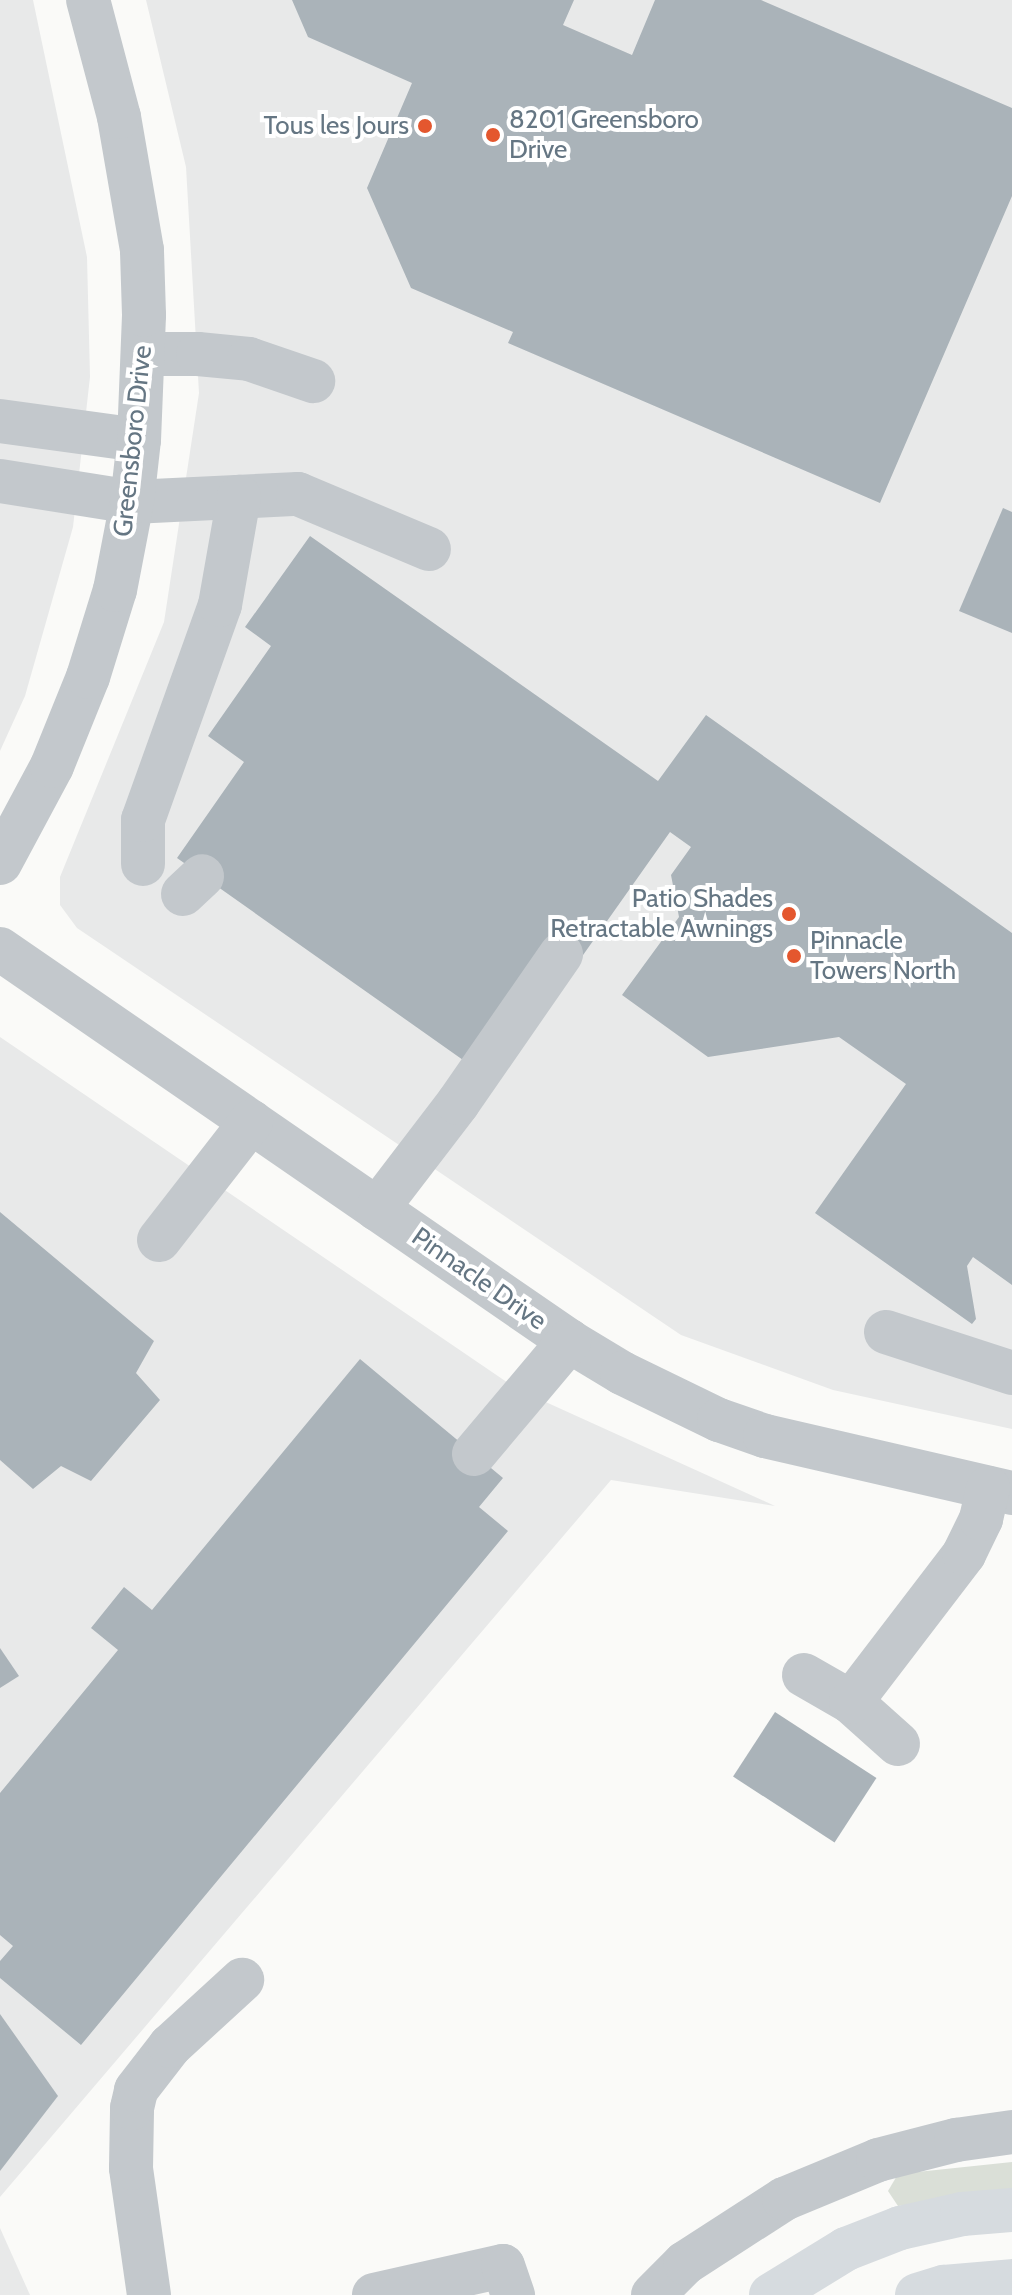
<!DOCTYPE html>
<html>
<head>
<meta charset="utf-8">
<style>
	body { margin:0 }
	#map { position:relative; width:1012px; height:2295px; overflow:hidden; background:#fafaf8; font-family:Cabin,sans-serif }
	div>[style] { position:absolute }
	.built>* { inset:0; background:#e8e9e9 }
	.green>* { inset:0; background:#dadfd7 }
	.building>* { inset:0; background:#aab3b9; transform-origin:0 0 }
	.minor>* { height:44px; margin:-22px; padding:0 22px; transform-origin:22px; border-radius:22px; background:#c3c8cc }
	.highway>* { height:44px; margin:-22px; padding:0 22px; transform-origin:22px; border-radius:22px; background:#d6dbdf }
	.dots>* { width:22px; height:22px; translate:-50% -50%; box-sizing:border-box; border:4px solid #fff; border-radius:50% }
	span { translate:-50% -50%; white-space:nowrap; text-align:center; line-height:1.15; -webkit-text-stroke:8px #fff; paint-order:stroke }
	.poi-label { font-size:26px; color:#657683 }
	.left { translate:0 -50%; text-align:left }
	.right { translate:-100% -50%; text-align:right }
	.street-label { font-size:26px; color:#657683 }
</style>
</head>
<body>
<div id="map">
	<div class="built">
		<div style="clip-path:polygon(0 0,33px 0,87px 257px,90px 377px,73px 527px,25px 696px,0 751px)"></div>
		<div style="clip-path:polygon(146px 0,1012px 0,1012px 1429px,833px 1390px,681px 1335px,77px 928px,60px 905px,60px 877px,164px 622px,199px 393px,186px 167px)"></div>
		<div style="clip-path:polygon(0 1037px,517px 1389px,775px 1506px,611px 1480px,0 2197px)"></div>
		<div style="clip-path:polygon(0 2228px,30px 2295px,0 2295px)"></div>
	</div>
	<div class="green">
		<div style="clip-path:polygon(1012px 2162px,1012px 2193px,898px 2206px,888px 2191px,898px 2174px)"></div>
	</div>
	<div class="building">
		<div style="clip-path:polygon(292px 0,574px 0,563px 25px,632px 55px,655px 0,761px 0,1012px 108px,1012px 196px,880px 503px,508px 343px,513px 332px,411px 288px,367px 188px,412px 83px,308px 37px)"></div>
		<div style="clip-path:polygon(1003px 508px,1012px 512px,1012px 633px,959px 611px)"></div>
		<div style="clip-path:polygon(310px 536px,658px 781px,706px 715px,1012px 933px,1012px 1285px,973px 1257px,967px 1266px,976px 1319px,972px 1324px,815px 1213px,906px 1084px,839px 1037px,708px 1057px,622px 995px,679px 917px,671px 875px,691px 847px,670px 832px,576px 965px,463px 1060px,177px 858px,244px 762px,208px 736px,271px 646px,245px 627px)"></div>
		<div style="clip-path:polygon(0 1212px,154px 1341px,136px 1373px,160px 1400px,91px 1481px,61px 1466px,33px 1489px,0 1460px)"></div>
		<div style="clip-path:polygon(360px 1359px,503px 1478px,479px 1507px,508px 1531px,81px 2045px,0 1978px,0 1961px,13px 1946px,0 1935px,0 1793px,118px 1650px,91px 1628px,124px 1587px,152px 1610px)"></div>
		<div style="clip-path:polygon(0 1648px,19px 1676px,0 1688px)"></div>
		<div style="left:775px;top:1712px;width:121px;height:77px;rotate:33deg"></div>
		<div style="clip-path:polygon(0 2014px,58px 2096px,0 2171px)"></div>
	</div>
	<div class="minor">
		<div style="left:143px;top:354px;width:55px"></div>
		<div style="left:198px;top:354px;width:51px;rotate:5.6deg"></div>
		<div style="left:249px;top:359px;width:68px;rotate:19deg"></div>
		<div style="left:0;top:421px;width:140px;rotate:7.8deg"></div>
		<div style="left:0;top:481px;width:134px;rotate:9deg"></div>
		<div style="left:132px;top:502px;width:166px;rotate:-2.8deg"></div>
		<div style="left:298px;top:494px;width:142px;rotate:22.8deg"></div>
		<div style="left:0;top:863px;width:110px;rotate:-61.8deg"></div>
		<div style="left:52px;top:766px;width:96px;rotate:-68deg"></div>
		<div style="left:88px;top:677px;width:91px;rotate:-72.8deg"></div>
		<div style="left:115px;top:590px;width:90px;rotate:-79.1deg"></div>
		<div style="left:132px;top:502px;width:62px;rotate:-83.6deg"></div>
		<div style="left:139px;top:440px;width:125px;rotate:-87.7deg"></div>
		<div style="left:144px;top:315px;width:65px;rotate:-91.8deg"></div>
		<div style="left:142px;top:250px;width:135px;rotate:-99.8deg"></div>
		<div style="left:119px;top:117px;width:121px;rotate:-104.8deg"></div>
		<div style="left:143px;top:864px;width:44px;rotate:-90deg"></div>
		<div style="left:143px;top:820px;width:228px;rotate:-70.3deg"></div>
		<div style="left:220px;top:605px;width:110px;rotate:-80deg"></div>
		<div style="left:183px;top:894px;width:26px;rotate:-43deg"></div>
		<div style="left:0;top:949px;width:691px;rotate:34.56deg"></div>
		<div style="left:569px;top:1341px;width:62px;rotate:31.1deg"></div>
		<div style="left:622px;top:1373px;width:108px;rotate:25.9deg"></div>
		<div style="left:719px;top:1420px;width:49px;rotate:19.2deg"></div>
		<div style="left:765px;top:1436px;width:253px;rotate:13deg"></div>
		<div style="left:377px;top:1209px;width:133px;rotate:-52.6deg"></div>
		<div style="left:458px;top:1103px;width:181px;rotate:-55.3deg"></div>
		<div style="left:159px;top:1240px;width:150px;rotate:-52.1deg"></div>
		<div style="left:886px;top:1332px;width:133px;rotate:18deg"></div>
		<div style="left:474px;top:1454px;width:148px;rotate:-49.9deg"></div>
		<div style="left:804px;top:1675px;width:54px;rotate:29.9deg"></div>
		<div style="left:851px;top:1702px;width:63px;rotate:41.8deg"></div>
		<div style="left:851px;top:1702px;width:186px;rotate:-52.6deg"></div>
		<div style="left:964px;top:1554px;width:39px;rotate:-64deg"></div>
		<div style="left:981px;top:1519px;width:32px;rotate:-77deg"></div>
		<div style="left:149px;top:2295px;width:128px;rotate:-98.1deg"></div>
		<div style="left:131px;top:2168px;width:60px;rotate:-89deg"></div>
		<div style="left:132px;top:2108px;width:18px;rotate:-77deg"></div>
		<div style="left:136px;top:2090px;width:56px;rotate:-52.3deg"></div>
		<div style="left:170px;top:2046px;width:98px;rotate:-42.5deg"></div>
		<div style="left:374px;top:2295px;width:132px;rotate:-12.7deg"></div>
		<div style="left:503px;top:2266px;width:31px;rotate:71deg"></div>
		<div style="left:653px;top:2295px;width:45px;rotate:-45deg"></div>
		<div style="left:685px;top:2263px;width:118px;rotate:-32.9deg"></div>
		<div style="left:784px;top:2199px;width:102px;rotate:-22.5deg"></div>
		<div style="left:878px;top:2160px;width:81px;rotate:-14.4deg"></div>
		<div style="left:956px;top:2140px;width:57px;rotate:-8.1deg"></div>
	</div>
	<div class="highway">
		<div style="left:771px;top:2295px;width:88px;rotate:-31.5deg"></div>
		<div style="left:846px;top:2249px;width:58px;rotate:-21.3deg"></div>
		<div style="left:900px;top:2228px;width:64px;rotate:-12.7deg"></div>
		<div style="left:962px;top:2214px;width:50px;rotate:-4.6deg"></div>
		<div style="left:917px;top:2295px;width:28px;rotate:-17deg"></div>
		<div style="left:944px;top:2287px;width:68px;rotate:-5deg"></div>
	</div>
	<div class="dots">
		<div style="left:425px;top:126px;background:#e4572e"></div>
		<div style="left:493px;top:135px;background:#e4572e"></div>
		<div style="left:789px;top:914px;background:#e4572e"></div>
		<div style="left:794px;top:956px;background:#e4572e"></div>
	</div>
	<div class="poi-label">
		<span class="left" style="left:509px;top:135px">8201 Greensboro<br>Drive</span>
		<span class="right" style="left:409px;top:126px">Tous les Jours</span>
		<span class="right" style="left:773px;top:914px">Patio Shades<br>Retractable Awnings</span>
		<span class="left" style="left:810px;top:956px">Pinnacle<br>Towers North</span>
	</div>
	<div class="street-label">
		<span style="left:133px;top:441px;rotate:-84deg">Greensboro Drive</span>
		<span style="left:479px;top:1279px;rotate:35deg">Pinnacle Drive</span>
	</div>
</div>
</body>
</html>
